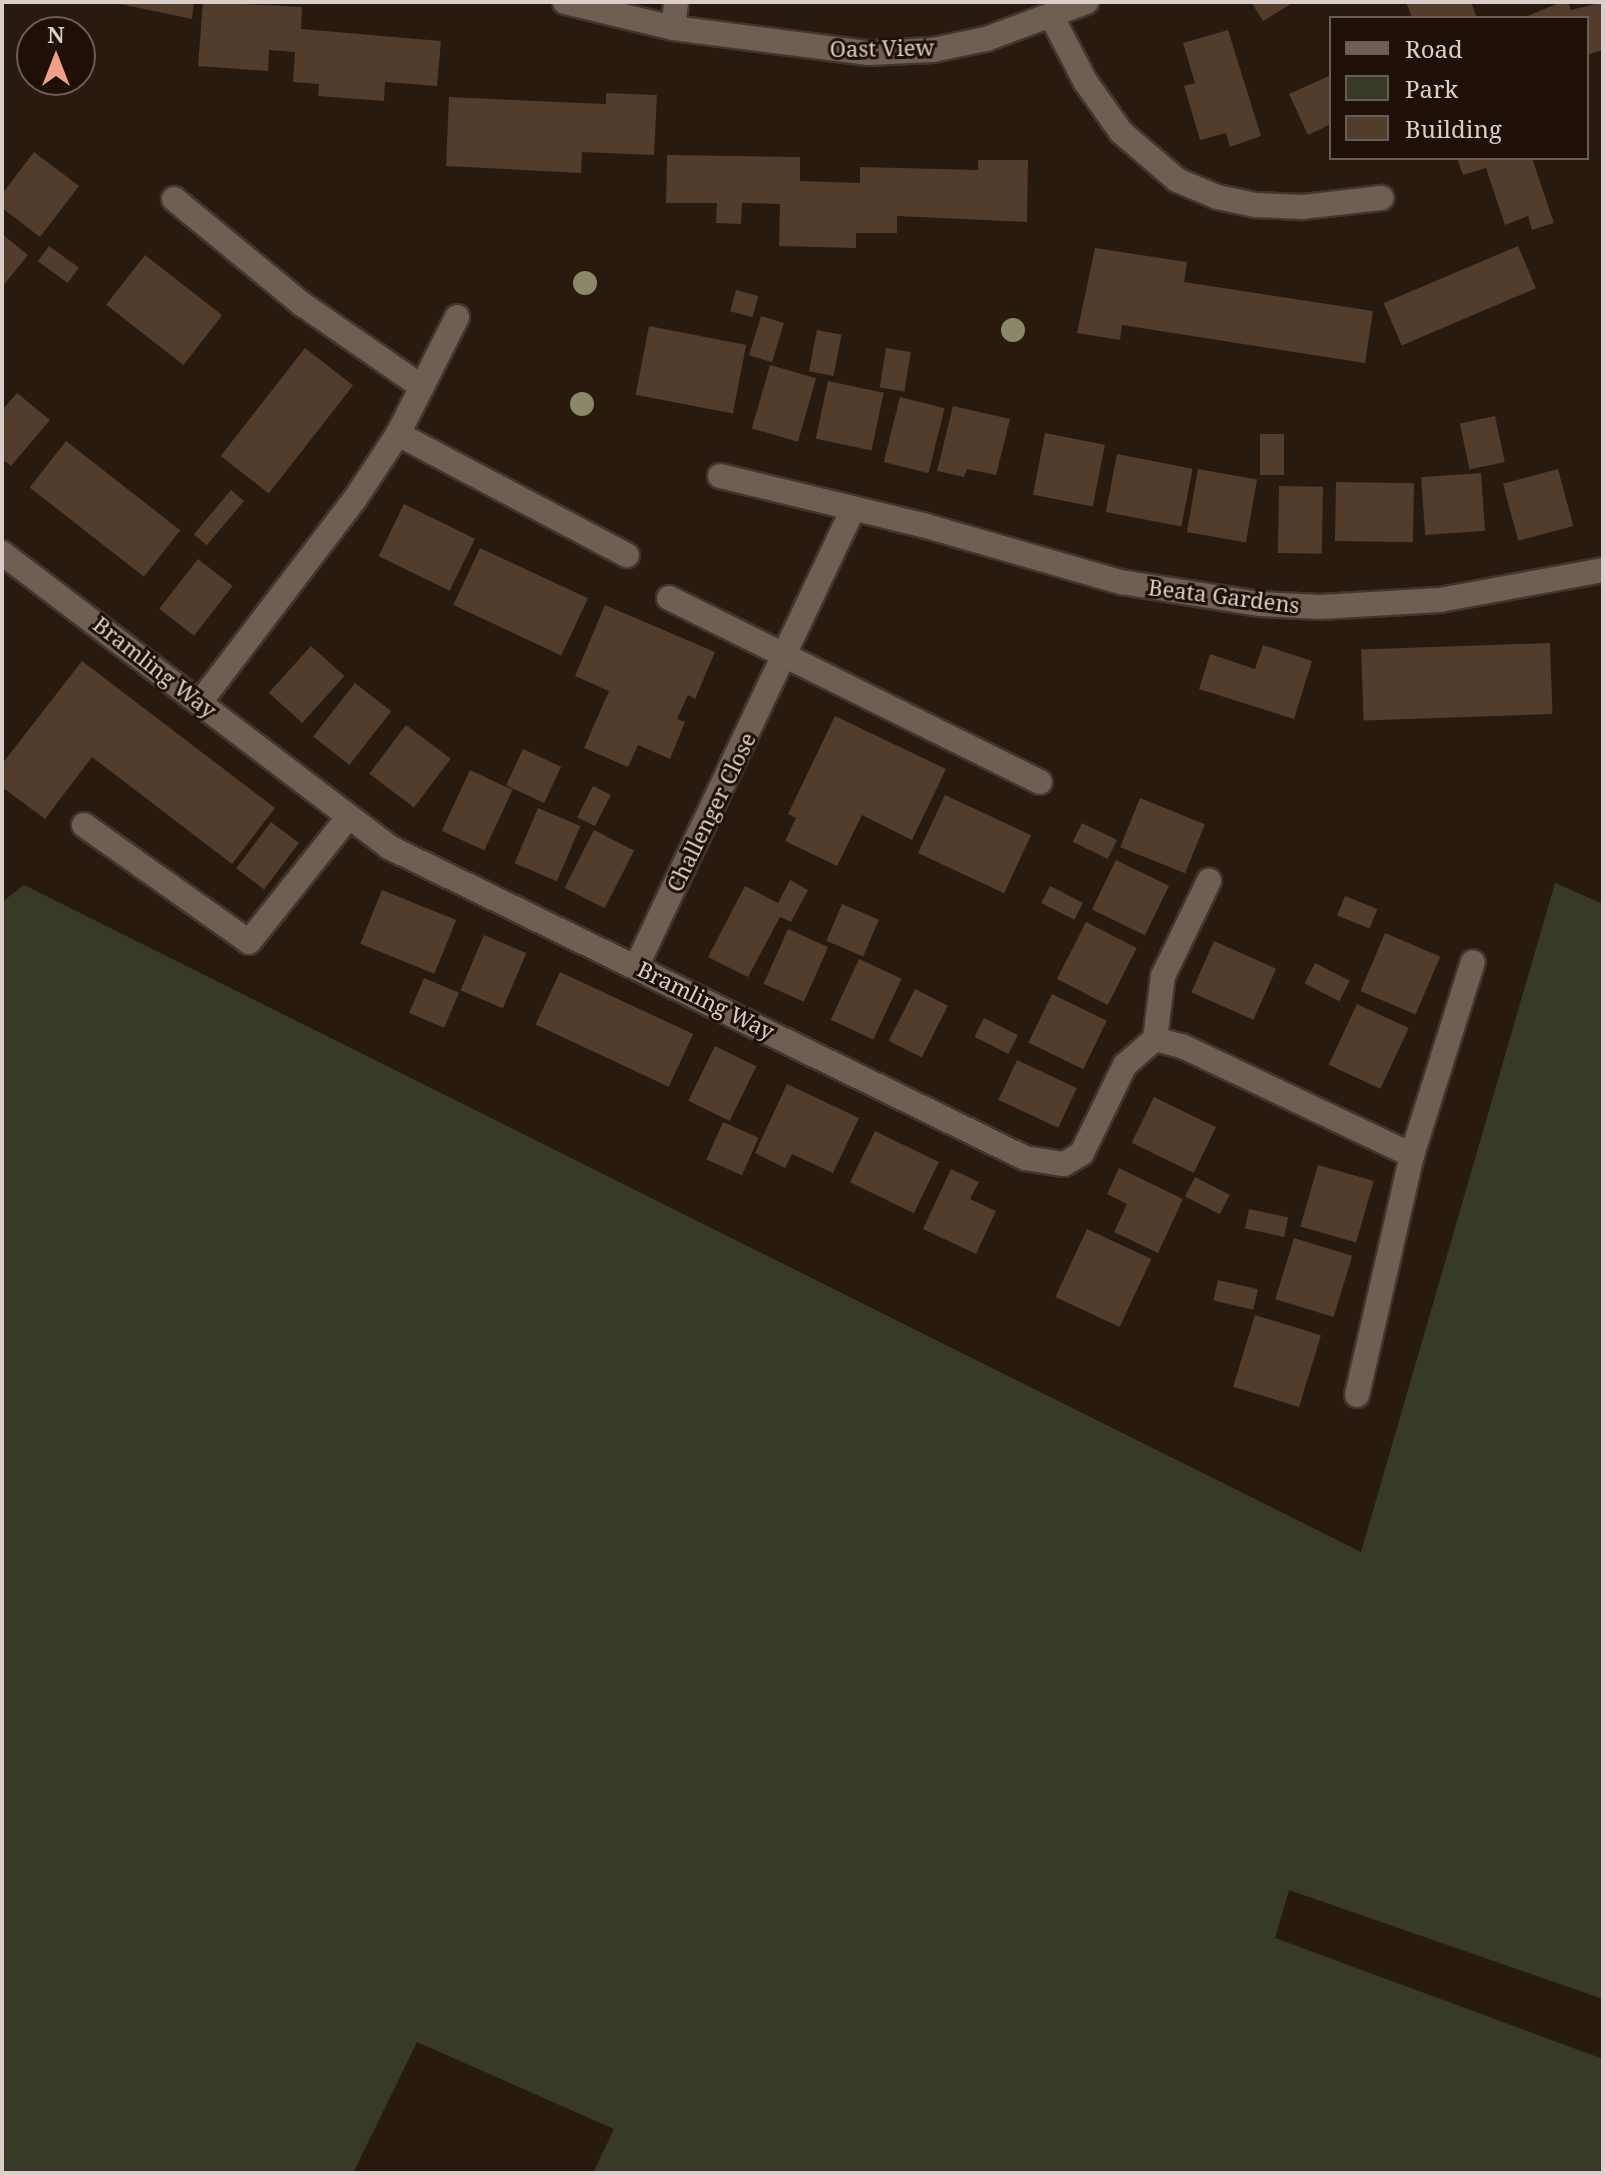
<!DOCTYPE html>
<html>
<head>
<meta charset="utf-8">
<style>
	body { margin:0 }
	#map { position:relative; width:1605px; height:2175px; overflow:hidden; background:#281a0f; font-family:"Noto Serif",serif }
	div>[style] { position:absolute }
	.green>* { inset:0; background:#383a28 }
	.building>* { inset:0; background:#523c2c; transform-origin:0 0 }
	.roads { filter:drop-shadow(2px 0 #403530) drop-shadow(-2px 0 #403530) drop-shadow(0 2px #403530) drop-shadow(0 -2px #403530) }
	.minor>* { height:24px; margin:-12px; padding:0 12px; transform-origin:12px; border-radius:12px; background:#6f5e52 }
	.trees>* { width:24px; height:24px; margin:-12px; border-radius:50%; background:#8a8866 }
	span { translate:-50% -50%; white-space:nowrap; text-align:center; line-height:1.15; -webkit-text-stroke:6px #1e1007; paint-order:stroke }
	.street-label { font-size:22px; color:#d9cfc8 }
	.frame { position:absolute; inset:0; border:4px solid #d9cfc8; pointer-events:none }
	.legend { position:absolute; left:1329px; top:16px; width:260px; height:144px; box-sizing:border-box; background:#1e1007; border:2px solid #695c54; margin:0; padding:10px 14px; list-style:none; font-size:24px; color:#d9cfc8 }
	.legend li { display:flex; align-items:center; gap:16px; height:40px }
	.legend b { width:40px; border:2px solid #695c54 }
	.north { position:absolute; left:16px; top:16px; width:80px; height:80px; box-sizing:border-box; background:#1e1007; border:2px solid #695c54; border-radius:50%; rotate:0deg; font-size:22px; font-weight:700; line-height:32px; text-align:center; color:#d9cfc8 }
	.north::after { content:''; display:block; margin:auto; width:28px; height:36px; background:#f49e89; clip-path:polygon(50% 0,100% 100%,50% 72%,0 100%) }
</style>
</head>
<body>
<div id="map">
	<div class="green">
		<div style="clip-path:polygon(1555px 883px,1603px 904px,1603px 1999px,1289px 1890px,1275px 1938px,1603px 2059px,1603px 2173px,593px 2173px,614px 2129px,417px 2042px,353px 2173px,2px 2173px,2px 902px,24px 885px,1361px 1552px)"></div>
	</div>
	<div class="building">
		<div style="clip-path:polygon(111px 2px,194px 2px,192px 19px)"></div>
		<div style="clip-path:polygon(203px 2px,302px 7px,301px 29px,441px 41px,437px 86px,385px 82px,384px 101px,318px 96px,319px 84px,293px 82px,295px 52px,269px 50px,268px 71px,198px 66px)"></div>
		<div style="clip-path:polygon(1251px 2px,1294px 2px,1263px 21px)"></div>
		<div style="clip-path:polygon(1406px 2px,1471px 2px,1477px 18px,1412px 18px)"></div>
		<div style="clip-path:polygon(1561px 2px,1568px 2px,1571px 10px,1603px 2px,1603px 50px,1587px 55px,1587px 18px,1523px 18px)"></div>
		<div style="clip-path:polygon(1228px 30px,1261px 136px,1230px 147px,1226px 133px,1200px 140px,1184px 86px,1195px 83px,1183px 43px)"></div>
		<div style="clip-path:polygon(1331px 75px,1331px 124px,1308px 135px,1289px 94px)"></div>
		<div style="clip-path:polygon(606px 93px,657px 95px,654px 155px,582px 152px,581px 173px,446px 166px,449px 97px,606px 104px)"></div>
		<div style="clip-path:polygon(34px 152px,79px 186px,40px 237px,2px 208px,2px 194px)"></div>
		<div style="clip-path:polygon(667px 155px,800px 157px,800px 181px,860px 183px,860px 167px,978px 170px,978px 160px,1028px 160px,1027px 222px,897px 216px,897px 233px,856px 233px,856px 248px,779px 246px,780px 204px,742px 203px,741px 224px,716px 223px,717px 203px,666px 203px)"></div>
		<div style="clip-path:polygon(1457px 158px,1532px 158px,1554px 223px,1532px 230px,1528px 216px,1505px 225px,1486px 168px,1463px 175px)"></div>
		<div style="clip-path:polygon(2px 234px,28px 255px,2px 287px)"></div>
		<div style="left:49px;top:246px;width:37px;height:19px;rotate:36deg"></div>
		<div style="left:1518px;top:246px;width:46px;height:146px;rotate:67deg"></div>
		<div style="clip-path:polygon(1095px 248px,1187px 262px,1184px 282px,1373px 311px,1365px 363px,1122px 325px,1120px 340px,1077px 333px)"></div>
		<div style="left:145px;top:255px;width:98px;height:63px;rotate:38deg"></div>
		<div style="left:736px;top:290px;width:23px;height:22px;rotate:15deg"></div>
		<div style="left:761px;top:316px;width:24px;height:41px;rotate:17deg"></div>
		<div style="left:649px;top:326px;width:99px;height:70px;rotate:11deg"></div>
		<div style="left:817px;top:330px;width:25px;height:42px;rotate:11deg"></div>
		<div style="left:305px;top:348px;width:61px;height:137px;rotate:38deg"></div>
		<div style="left:886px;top:348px;width:25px;height:40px;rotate:9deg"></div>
		<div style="left:770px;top:365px;width:48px;height:66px;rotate:16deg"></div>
		<div style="left:828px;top:381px;width:57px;height:59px;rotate:12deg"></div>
		<div style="clip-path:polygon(17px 393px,50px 420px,11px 466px,2px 459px,2px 410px)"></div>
		<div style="left:900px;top:397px;width:46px;height:67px;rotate:14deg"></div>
		<div style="clip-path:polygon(953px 406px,1010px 419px,996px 475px,967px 469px,964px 477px,937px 471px)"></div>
		<div style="left:1495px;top:416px;width:47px;height:36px;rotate:78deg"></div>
		<div style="left:1045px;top:433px;width:61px;height:63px;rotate:11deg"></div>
		<div style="left:1260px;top:434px;width:24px;height:41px"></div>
		<div style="left:66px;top:441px;width:145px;height:59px;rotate:38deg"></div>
		<div style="left:1117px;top:454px;width:77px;height:59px;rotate:11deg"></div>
		<div style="left:1198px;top:469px;width:60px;height:64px;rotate:10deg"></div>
		<div style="left:1558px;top:469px;width:59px;height:57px;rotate:75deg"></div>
		<div style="left:1481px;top:473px;width:58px;height:60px;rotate:86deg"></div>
		<div style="left:1336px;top:482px;width:78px;height:59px;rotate:1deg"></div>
		<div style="left:1279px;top:486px;width:44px;height:67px;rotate:1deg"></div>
		<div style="left:231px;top:490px;width:17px;height:58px;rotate:40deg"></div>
		<div style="left:404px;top:504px;width:79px;height:58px;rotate:26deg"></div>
		<div style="left:480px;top:548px;width:119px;height:63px;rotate:25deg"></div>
		<div style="left:198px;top:559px;width:44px;height:63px;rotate:38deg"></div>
		<div style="clip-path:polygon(605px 605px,715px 652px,695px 699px,688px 695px,677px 719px,685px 722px,670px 759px,638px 745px,628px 767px,584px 748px,609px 691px,575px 676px)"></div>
		<div style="left:1550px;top:643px;width:71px;height:189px;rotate:88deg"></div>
		<div style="clip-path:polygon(1263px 645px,1312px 661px,1294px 719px,1199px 689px,1210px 654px,1255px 669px)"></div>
		<div style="left:311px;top:646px;width:45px;height:63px;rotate:42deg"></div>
		<div style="clip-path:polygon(82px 661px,275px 808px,232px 864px,92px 757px,45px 819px,2px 787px,2px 764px)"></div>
		<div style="left:355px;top:683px;width:46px;height:68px;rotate:38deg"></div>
		<div style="clip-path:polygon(835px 716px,946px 769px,912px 840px,862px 815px,837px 866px,785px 841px,796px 818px,788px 814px)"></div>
		<div style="left:406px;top:725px;width:56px;height:61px;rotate:37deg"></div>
		<div style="left:523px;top:749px;width:42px;height:40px;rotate:25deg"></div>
		<div style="left:470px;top:770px;width:47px;height:67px;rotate:25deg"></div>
		<div style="left:593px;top:786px;width:20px;height:35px;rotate:27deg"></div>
		<div style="left:945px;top:795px;width:95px;height:64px;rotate:25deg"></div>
		<div style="left:1140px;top:798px;width:70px;height:53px;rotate:22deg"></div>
		<div style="left:538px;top:808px;width:46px;height:60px;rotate:23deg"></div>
		<div style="left:271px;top:822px;width:35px;height:58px;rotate:37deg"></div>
		<div style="left:1082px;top:823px;width:39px;height:21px;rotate:26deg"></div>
		<div style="left:594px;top:830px;width:45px;height:65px;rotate:27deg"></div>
		<div style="left:1116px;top:860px;width:59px;height:55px;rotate:26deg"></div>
		<div style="clip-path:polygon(790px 880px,808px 890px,791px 922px,780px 917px,748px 977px,708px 957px,745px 886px,778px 903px)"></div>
		<div style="left:1050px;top:886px;width:37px;height:19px;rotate:27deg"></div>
		<div style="left:382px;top:890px;width:80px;height:58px;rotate:22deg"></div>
		<div style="left:1345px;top:896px;width:35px;height:21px;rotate:22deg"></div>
		<div style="left:842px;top:904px;width:40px;height:40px;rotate:23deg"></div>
		<div style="left:1086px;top:922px;width:57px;height:64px;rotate:27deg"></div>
		<div style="left:788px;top:929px;width:44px;height:60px;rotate:24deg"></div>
		<div style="left:1385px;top:933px;width:60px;height:63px;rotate:23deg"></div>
		<div style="left:484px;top:935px;width:46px;height:60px;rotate:23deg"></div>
		<div style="left:1214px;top:941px;width:68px;height:56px;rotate:24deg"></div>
		<div style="left:859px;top:959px;width:47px;height:67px;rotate:25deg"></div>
		<div style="left:1315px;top:963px;width:39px;height:23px;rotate:27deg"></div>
		<div style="left:560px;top:972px;width:147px;height:58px;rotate:25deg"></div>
		<div style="left:424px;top:978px;width:38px;height:38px;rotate:23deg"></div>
		<div style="left:915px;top:989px;width:37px;height:58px;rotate:27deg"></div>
		<div style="left:1052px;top:994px;width:61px;height:54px;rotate:26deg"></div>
		<div style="left:1357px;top:1004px;width:57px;height:67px;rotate:25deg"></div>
		<div style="left:984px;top:1018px;width:38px;height:21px;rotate:27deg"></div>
		<div style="left:715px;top:1046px;width:46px;height:61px;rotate:26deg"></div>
		<div style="left:1017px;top:1060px;width:66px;height:44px;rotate:25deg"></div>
		<div style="clip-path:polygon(787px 1084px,859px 1118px,833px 1173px,792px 1154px,785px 1168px,755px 1153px)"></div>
		<div style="left:1154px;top:1097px;width:69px;height:51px;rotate:26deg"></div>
		<div style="left:723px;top:1122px;width:39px;height:41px;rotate:24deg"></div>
		<div style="left:875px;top:1131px;width:71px;height:57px;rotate:26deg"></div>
		<div style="left:1318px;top:1165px;width:58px;height:64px;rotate:16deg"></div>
		<div style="clip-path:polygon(1119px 1168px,1183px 1199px,1158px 1253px,1114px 1232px,1127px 1204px,1107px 1194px)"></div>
		<div style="clip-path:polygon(951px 1169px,979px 1182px,970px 1199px,996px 1211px,976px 1254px,923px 1229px)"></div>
		<div style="left:1195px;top:1177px;width:39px;height:22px;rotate:27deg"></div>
		<div style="left:1249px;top:1209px;width:40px;height:20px;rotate:12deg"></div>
		<div style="left:1087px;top:1229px;width:71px;height:75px;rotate:25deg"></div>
		<div style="left:1294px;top:1238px;width:61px;height:64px;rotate:17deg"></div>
		<div style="left:1218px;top:1280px;width:41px;height:21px;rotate:13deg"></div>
		<div style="left:1255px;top:1315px;width:69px;height:75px;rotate:17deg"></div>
	</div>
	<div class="roads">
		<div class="minor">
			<div style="left:565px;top:2px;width:111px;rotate:13.5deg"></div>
			<div style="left:673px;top:28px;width:197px;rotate:7.3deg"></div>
			<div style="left:868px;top:53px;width:65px;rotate:-2.6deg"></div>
			<div style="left:933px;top:50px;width:54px;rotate:-11.7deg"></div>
			<div style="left:986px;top:39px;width:107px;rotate:-20.3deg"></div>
			<div style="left:1052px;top:17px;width:72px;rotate:62.7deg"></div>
			<div style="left:1085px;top:81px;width:62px;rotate:54.8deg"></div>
			<div style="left:1121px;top:132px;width:74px;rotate:40.6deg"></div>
			<div style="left:1177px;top:180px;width:43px;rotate:23deg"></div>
			<div style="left:1217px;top:197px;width:39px;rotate:12deg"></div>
			<div style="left:1255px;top:205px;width:48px;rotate:2.4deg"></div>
			<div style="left:1303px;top:207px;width:79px;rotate:-6.6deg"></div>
			<div style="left:673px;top:28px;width:26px;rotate:-83deg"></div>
			<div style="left:174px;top:199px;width:166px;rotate:39.4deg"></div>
			<div style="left:302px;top:304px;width:146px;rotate:34.7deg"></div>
			<div style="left:398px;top:434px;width:259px;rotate:27.9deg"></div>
			<div style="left:720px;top:476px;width:209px;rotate:13.6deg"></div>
			<div style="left:923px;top:525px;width:206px;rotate:16.1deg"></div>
			<div style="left:1121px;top:582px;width:141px;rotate:9deg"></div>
			<div style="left:1260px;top:604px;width:60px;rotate:2.9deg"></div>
			<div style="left:1320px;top:607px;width:120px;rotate:-3.3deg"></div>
			<div style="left:1440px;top:600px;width:166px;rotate:-10.4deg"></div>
			<div style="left:2px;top:553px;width:486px;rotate:37.2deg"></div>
			<div style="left:389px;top:847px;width:708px;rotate:26.06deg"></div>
			<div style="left:1025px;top:1158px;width:39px;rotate:9deg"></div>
			<div style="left:1064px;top:1164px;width:21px;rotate:-31deg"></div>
			<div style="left:1082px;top:1153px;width:98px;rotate:-64deg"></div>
			<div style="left:1125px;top:1065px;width:40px;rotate:-41deg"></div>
			<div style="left:1155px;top:1039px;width:28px;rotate:15deg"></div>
			<div style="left:1182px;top:1046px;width:255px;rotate:25.4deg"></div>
			<div style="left:669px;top:598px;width:414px;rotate:26.4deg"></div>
			<div style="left:201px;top:701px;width:254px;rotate:-52.7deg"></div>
			<div style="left:355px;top:499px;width:78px;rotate:-56.5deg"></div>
			<div style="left:398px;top:434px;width:131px;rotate:-63.2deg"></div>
			<div style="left:84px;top:825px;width:202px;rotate:35.3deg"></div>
			<div style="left:249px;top:942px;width:157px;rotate:-51.5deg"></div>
			<div style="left:637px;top:965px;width:505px;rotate:-64.65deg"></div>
			<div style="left:1155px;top:1039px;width:64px;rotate:-82.8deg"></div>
			<div style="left:1163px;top:976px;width:106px;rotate:-64.2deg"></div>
			<div style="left:1357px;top:1395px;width:246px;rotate:-77.1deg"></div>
			<div style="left:1412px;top:1155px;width:202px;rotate:-72.5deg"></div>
		</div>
	</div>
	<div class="trees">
		<div style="left:585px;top:283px"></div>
		<div style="left:1013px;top:330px"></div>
		<div style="left:582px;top:404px"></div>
	</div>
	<div class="street-label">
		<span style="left:882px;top:48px;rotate:-1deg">Oast View</span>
		<span style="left:1224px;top:596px;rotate:7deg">Beata Gardens</span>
		<span style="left:155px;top:667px;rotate:38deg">Bramling Way</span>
		<span style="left:711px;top:812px;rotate:-64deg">Challenger Close</span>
		<span style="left:706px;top:1000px;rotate:26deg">Bramling Way</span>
	</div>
	<div class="frame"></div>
	<ul class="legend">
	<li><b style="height:10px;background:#6f5e52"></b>Road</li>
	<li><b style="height:22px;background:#383a28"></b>Park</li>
	<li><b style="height:22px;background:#523c2c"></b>Building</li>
	</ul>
	<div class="north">N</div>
</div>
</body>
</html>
